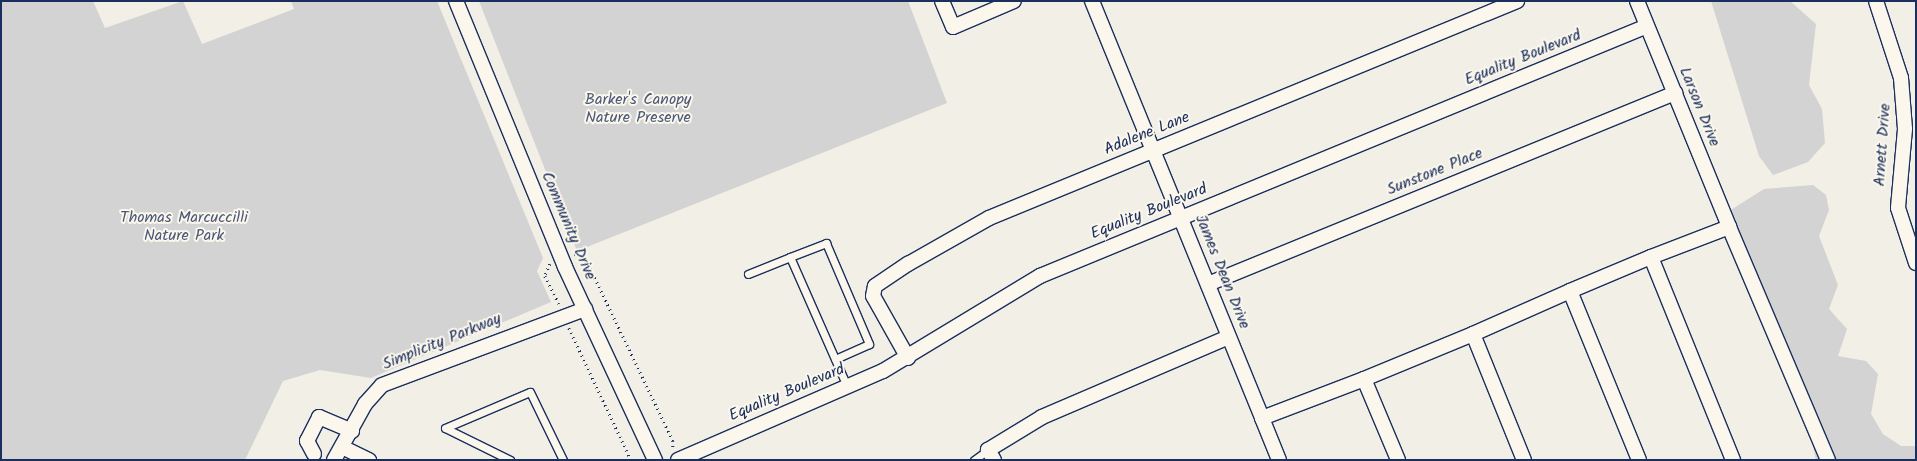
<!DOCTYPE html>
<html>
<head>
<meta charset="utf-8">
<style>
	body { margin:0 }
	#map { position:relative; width:1917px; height:461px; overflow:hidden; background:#f2efe6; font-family:Kalam,sans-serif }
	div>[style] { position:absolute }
	.green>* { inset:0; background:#d2d3d2 }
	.path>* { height:2.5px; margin-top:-1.25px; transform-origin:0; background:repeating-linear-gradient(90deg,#1b2f5e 0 1px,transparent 0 5px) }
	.roads { filter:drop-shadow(1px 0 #1b2f5e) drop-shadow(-1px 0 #1b2f5e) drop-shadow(0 1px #1b2f5e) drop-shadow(0 -1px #1b2f5e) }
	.lane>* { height:7px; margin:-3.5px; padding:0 3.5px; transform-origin:3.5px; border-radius:3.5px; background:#fbf7ec }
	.street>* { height:14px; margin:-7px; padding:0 7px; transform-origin:7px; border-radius:7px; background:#fbf7ec }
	span { translate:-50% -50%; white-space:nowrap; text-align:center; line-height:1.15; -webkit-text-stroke:4px #fbf7ec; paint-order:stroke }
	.street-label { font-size:16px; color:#1b2f5e }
	.park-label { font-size:16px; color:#49587b }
	.frame { position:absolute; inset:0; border:2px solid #1b2f5e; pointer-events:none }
</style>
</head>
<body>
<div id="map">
	<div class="green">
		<div style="clip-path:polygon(1px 1px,93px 1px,105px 28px,183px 1px,202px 44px,294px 9px,291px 1px,437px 1px,543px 258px,537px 271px,551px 302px,371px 378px,320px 370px,283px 381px,245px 460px,1px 460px)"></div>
		<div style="clip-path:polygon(479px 1px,908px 1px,947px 103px,577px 251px)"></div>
		<div style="clip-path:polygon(1711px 1px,1790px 1px,1816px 24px,1809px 85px,1822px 109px,1825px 143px,1808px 162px,1773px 175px,1759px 156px)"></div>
		<div style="clip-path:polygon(1813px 185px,1826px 195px,1829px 210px,1819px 236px,1838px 285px,1829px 309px,1847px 329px,1838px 356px,1866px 361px,1878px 374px,1871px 414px,1883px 434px,1901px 446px,1916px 446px,1916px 460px,1816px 460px,1803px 402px,1726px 213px,1764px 189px)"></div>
	</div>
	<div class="path">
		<div style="left:574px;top:254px;width:10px;rotate:6deg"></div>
		<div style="left:584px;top:255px;width:206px;rotate:64.4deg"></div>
		<div style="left:673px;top:441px;width:8px;rotate:90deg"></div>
		<div style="left:550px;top:264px;width:13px;rotate:113deg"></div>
		<div style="left:545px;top:276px;width:31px;rotate:63deg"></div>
		<div style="left:569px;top:328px;width:146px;rotate:64.8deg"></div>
	</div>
	<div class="roads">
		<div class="lane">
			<div style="left:790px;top:257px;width:39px;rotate:-21deg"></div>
			<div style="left:826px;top:243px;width:110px;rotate:66.9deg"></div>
			<div style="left:869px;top:344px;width:37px;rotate:156deg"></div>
			<div style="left:748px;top:274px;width:45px;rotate:-22deg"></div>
			<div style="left:790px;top:257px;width:141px;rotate:66.2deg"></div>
			<div style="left:510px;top:460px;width:72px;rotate:-153.8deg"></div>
			<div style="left:445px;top:428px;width:92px;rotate:-23deg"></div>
			<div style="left:530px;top:392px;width:76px;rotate:64.1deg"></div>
			<div style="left:974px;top:460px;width:17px;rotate:-36deg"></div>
		</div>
		<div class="street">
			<div style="left:456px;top:1px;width:287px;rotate:67.7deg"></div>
			<div style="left:565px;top:267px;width:213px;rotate:65deg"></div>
			<div style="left:942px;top:1px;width:28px;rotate:67deg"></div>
			<div style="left:953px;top:27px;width:66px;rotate:-23.1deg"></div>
			<div style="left:1092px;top:1px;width:450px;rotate:67.8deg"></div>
			<div style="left:1637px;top:1px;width:244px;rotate:67.8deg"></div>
			<div style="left:1876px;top:1px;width:81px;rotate:72deg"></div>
			<div style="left:1901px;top:78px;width:51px;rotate:85.5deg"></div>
			<div style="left:1905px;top:129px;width:79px;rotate:95.1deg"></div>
			<div style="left:1898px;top:208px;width:58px;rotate:71.9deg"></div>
			<div style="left:1651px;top:257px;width:84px;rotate:-21deg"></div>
			<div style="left:1729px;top:227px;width:253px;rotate:67deg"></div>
			<div style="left:1208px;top:284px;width:505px;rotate:-22.24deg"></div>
			<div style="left:1570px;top:291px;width:88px;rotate:-22.8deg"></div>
			<div style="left:1651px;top:257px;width:219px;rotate:68deg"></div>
			<div style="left:1473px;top:334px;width:106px;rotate:-23.9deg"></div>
			<div style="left:1570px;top:291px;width:183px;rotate:67.8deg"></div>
			<div style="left:908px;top:358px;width:71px;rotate:-119.4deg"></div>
			<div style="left:873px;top:296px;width:10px;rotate:-79deg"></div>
			<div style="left:875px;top:286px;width:40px;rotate:-34deg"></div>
			<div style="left:908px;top:264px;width:93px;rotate:-29.6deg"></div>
			<div style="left:989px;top:218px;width:571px;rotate:-22.34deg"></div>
			<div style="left:1364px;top:379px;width:118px;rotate:-22.4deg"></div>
			<div style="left:1473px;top:334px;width:136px;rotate:68deg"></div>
			<div style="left:344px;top:448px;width:28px;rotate:26deg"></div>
			<div style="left:314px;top:454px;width:15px;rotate:-118deg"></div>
			<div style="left:307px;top:441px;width:27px;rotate:-63deg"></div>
			<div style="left:319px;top:417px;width:36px;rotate:23deg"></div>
			<div style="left:334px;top:460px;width:64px;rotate:-61deg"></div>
			<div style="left:365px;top:404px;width:25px;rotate:-48deg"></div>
			<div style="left:382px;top:385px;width:217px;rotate:-20.5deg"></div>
			<div style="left:678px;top:460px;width:223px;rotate:-23.5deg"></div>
			<div style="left:883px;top:371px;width:184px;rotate:-31.2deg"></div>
			<div style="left:1040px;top:276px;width:656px;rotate:-22.38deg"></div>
			<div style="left:994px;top:460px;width:12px;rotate:-121deg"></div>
			<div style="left:988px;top:450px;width:63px;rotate:-31.4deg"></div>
			<div style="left:1042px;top:417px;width:203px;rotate:-23.2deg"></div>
			<div style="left:1279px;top:460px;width:45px;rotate:-112deg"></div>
			<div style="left:1262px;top:418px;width:109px;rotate:-20.9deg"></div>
			<div style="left:1364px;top:379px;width:88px;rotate:67.2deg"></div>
		</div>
	</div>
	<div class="street-label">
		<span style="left:1523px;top:58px;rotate:-22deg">Equality Boulevard</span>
		<span style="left:1699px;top:107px;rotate:68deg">Larson Drive</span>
		<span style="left:1147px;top:134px;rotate:-22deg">Adalene Lane</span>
		<span style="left:1883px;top:145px;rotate:-86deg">Arnett Drive</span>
		<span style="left:1435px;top:172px;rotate:-22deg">Sunstone Place</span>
		<span style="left:1149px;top:212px;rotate:-22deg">Equality Boulevard</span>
		<span style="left:568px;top:226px;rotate:67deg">Community Drive</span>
		<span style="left:1222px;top:272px;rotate:68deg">James Dean Drive</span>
		<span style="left:442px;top:342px;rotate:-22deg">Simplicity Parkway</span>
		<span style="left:787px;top:393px;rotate:-23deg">Equality Boulevard</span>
	</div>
	<div class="park-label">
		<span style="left:638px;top:109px">Barker's Canopy<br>Nature Preserve</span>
		<span style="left:184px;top:227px">Thomas Marcuccilli<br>Nature Park</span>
	</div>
	<div class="frame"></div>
</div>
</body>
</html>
